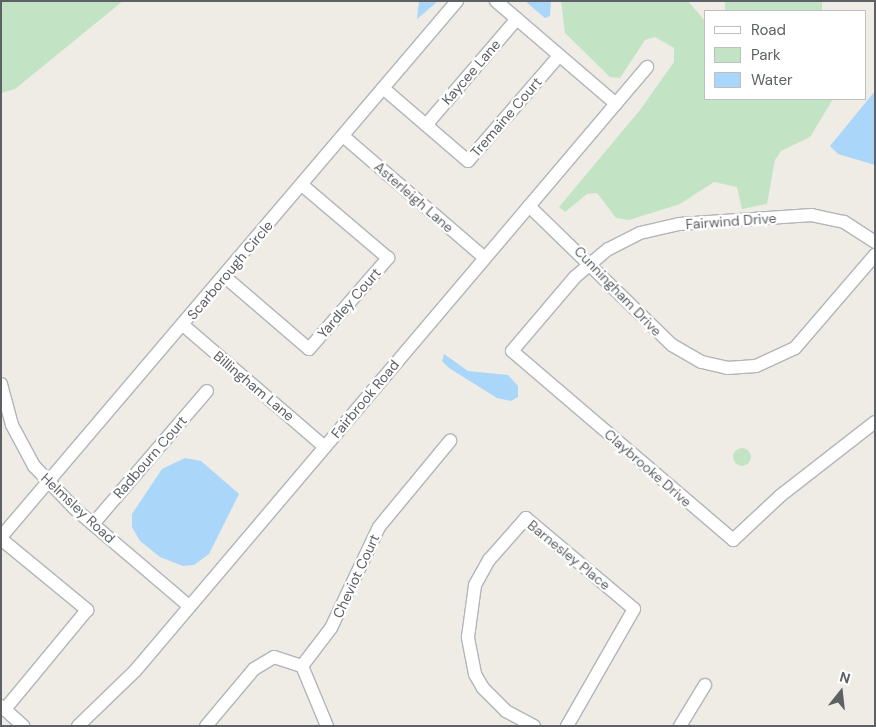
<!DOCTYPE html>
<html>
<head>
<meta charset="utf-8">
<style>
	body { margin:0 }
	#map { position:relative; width:876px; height:727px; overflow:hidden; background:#eeece5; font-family:"DM Sans",sans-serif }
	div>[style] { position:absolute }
	.green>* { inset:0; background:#c3e4c4; transform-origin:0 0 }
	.round { border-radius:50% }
	.water>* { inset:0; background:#aad6f9 }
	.roads { filter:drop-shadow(1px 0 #b2b5b9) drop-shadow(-1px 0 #b2b5b9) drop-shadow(0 1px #b2b5b9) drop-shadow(0 -1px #b2b5b9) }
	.minor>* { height:12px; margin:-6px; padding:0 6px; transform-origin:6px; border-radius:6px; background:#fff }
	span { translate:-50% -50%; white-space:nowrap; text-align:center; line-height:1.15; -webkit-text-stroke:4.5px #fff; paint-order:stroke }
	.street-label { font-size:14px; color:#5d6064 }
	.frame { position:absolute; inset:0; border:2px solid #5d6064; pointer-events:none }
	.legend { position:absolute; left:704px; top:10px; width:162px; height:90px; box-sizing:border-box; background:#fff; border:1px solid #bebfc1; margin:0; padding:6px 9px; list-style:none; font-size:15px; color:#5d6064 }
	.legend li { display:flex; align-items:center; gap:10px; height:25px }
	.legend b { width:25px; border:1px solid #bebfc1 }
	.north { position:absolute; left:816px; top:667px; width:50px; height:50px; -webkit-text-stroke:4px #fff; paint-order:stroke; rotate:16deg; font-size:14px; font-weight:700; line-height:20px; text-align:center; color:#5d6064 }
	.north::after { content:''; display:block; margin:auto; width:18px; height:22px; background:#5d6064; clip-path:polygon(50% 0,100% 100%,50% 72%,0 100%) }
</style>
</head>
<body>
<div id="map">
	<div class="green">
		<div style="clip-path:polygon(1px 1px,123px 1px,15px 89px,1px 93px)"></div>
		<div style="clip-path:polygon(561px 1px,688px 1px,705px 21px,705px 99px,833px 99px,810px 137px,781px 151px,775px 160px,767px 204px,742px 209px,737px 187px,714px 182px,680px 204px,629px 220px,616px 218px,597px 193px,587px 194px,565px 212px,559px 207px,640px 110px,674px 62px,674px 48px,655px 37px,645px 40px,620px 78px,610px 77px,565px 33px)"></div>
		<div style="left:725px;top:1px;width:97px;height:13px"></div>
		<div class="round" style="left:733px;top:448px;width:18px;height:18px"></div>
	</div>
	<div class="water">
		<div style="clip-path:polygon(419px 1px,438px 1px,417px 19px)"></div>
		<div style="clip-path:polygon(525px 1px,551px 1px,550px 16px,545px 18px)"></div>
		<div style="clip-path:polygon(875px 91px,875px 165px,838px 154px,830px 146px)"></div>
		<div style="clip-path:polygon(444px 354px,468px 371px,508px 375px,518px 386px,518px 397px,511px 401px,497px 398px,449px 368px,442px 361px)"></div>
		<div style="clip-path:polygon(185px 458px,201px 461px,239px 494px,209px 554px,194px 565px,183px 566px,160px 557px,140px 541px,132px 527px,132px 514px,162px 469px)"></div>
	</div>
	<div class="roads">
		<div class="minor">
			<div style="left:496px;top:1px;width:158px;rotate:40.6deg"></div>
			<div style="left:383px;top:88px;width:112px;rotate:40.7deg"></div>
			<div style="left:468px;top:161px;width:139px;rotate:-49.1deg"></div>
			<div style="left:426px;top:125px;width:140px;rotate:-49.4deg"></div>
			<div style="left:343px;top:136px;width:187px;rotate:40.7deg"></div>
			<div style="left:529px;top:206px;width:199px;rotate:44.2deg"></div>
			<div style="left:672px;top:345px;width:34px;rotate:30deg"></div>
			<div style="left:702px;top:362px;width:26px;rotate:13deg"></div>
			<div style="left:727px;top:368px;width:29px;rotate:-4deg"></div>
			<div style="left:756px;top:366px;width:43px;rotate:-24.8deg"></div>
			<div style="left:795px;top:348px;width:123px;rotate:-49.3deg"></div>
			<div style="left:875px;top:242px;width:37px;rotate:-147deg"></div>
			<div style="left:844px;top:222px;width:33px;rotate:-168deg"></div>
			<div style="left:812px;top:215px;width:133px;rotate:176.1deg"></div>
			<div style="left:679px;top:224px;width:40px;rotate:167deg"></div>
			<div style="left:640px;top:233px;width:36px;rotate:153deg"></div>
			<div style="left:608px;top:249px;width:43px;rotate:139.7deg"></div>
			<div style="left:575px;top:277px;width:97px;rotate:130.4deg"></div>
			<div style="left:512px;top:351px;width:291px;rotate:40.5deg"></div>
			<div style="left:733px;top:540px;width:64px;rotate:-43.1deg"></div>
			<div style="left:780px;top:496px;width:120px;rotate:-37.9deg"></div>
			<div style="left:224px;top:276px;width:112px;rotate:40.7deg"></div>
			<div style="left:309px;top:349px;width:121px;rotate:-49deg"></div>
			<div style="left:388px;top:258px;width:113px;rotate:-139.7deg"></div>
			<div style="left:183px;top:325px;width:187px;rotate:40.7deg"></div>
			<div style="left:1px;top:384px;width:42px;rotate:75deg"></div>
			<div style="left:12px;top:425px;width:47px;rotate:61.8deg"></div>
			<div style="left:34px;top:466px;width:59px;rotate:46.4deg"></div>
			<div style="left:75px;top:509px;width:150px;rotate:40.4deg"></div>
			<div style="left:93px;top:524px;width:175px;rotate:-49.4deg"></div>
			<div style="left:1px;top:537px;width:704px;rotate:-49.61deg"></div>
			<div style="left:1px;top:539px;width:112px;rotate:39.5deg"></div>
			<div style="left:87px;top:610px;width:129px;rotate:129.6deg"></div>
			<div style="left:302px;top:666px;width:48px;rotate:-52.7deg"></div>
			<div style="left:331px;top:628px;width:112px;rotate:-64.6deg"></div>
			<div style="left:379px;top:527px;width:112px;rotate:-50.5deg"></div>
			<div style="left:1px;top:706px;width:30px;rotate:42deg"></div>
			<div style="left:78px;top:726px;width:79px;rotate:-44deg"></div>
			<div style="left:135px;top:671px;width:792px;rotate:-49.71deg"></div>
			<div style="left:206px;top:726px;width:75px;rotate:-49.9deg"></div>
			<div style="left:254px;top:669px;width:23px;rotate:-31deg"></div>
			<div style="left:274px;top:657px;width:29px;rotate:18deg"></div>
			<div style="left:302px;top:666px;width:65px;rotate:67.4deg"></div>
			<div style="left:534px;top:726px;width:32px;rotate:-152deg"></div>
			<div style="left:506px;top:711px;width:33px;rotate:-135deg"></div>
			<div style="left:483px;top:688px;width:16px;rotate:-120deg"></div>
			<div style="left:475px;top:674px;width:38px;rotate:-101deg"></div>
			<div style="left:468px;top:637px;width:52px;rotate:-82.3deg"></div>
			<div style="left:475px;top:585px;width:29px;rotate:-61deg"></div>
			<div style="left:489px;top:560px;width:56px;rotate:-48.6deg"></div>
			<div style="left:526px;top:518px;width:141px;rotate:40.1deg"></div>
			<div style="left:634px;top:609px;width:135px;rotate:119.8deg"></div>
			<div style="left:680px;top:726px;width:48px;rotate:-58.6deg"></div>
		</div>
	</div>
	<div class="street-label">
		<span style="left:471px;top:72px;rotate:-49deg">Kaycee Lane</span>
		<span style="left:506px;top:117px;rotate:-49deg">Tremaine Court</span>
		<span style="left:414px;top:197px;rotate:41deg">Asterleigh Lane</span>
		<span style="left:731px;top:221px;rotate:-4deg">Fairwind Drive</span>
		<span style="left:230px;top:270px;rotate:-50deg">Scarborough Circle</span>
		<span style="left:618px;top:291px;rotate:46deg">Cunningham Drive</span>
		<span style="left:349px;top:303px;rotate:-49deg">Yardley Court</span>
		<span style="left:254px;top:386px;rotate:40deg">Billingham Lane</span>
		<span style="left:365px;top:399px;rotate:-50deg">Fairbrook Road</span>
		<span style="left:150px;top:457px;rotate:-49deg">Radbourn Court</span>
		<span style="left:648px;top:468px;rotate:41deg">Claybrooke Drive</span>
		<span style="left:78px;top:508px;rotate:43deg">Helmsley Road</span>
		<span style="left:569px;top:555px;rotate:39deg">Barnesley Place</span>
		<span style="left:356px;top:576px;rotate:-65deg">Cheviot Court</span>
	</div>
	<div class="frame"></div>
	<ul class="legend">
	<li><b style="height:6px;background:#fff"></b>Road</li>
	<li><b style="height:14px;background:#c3e4c4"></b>Park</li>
	<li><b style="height:14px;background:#aad6f9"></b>Water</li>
	</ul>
	<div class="north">N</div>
</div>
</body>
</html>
